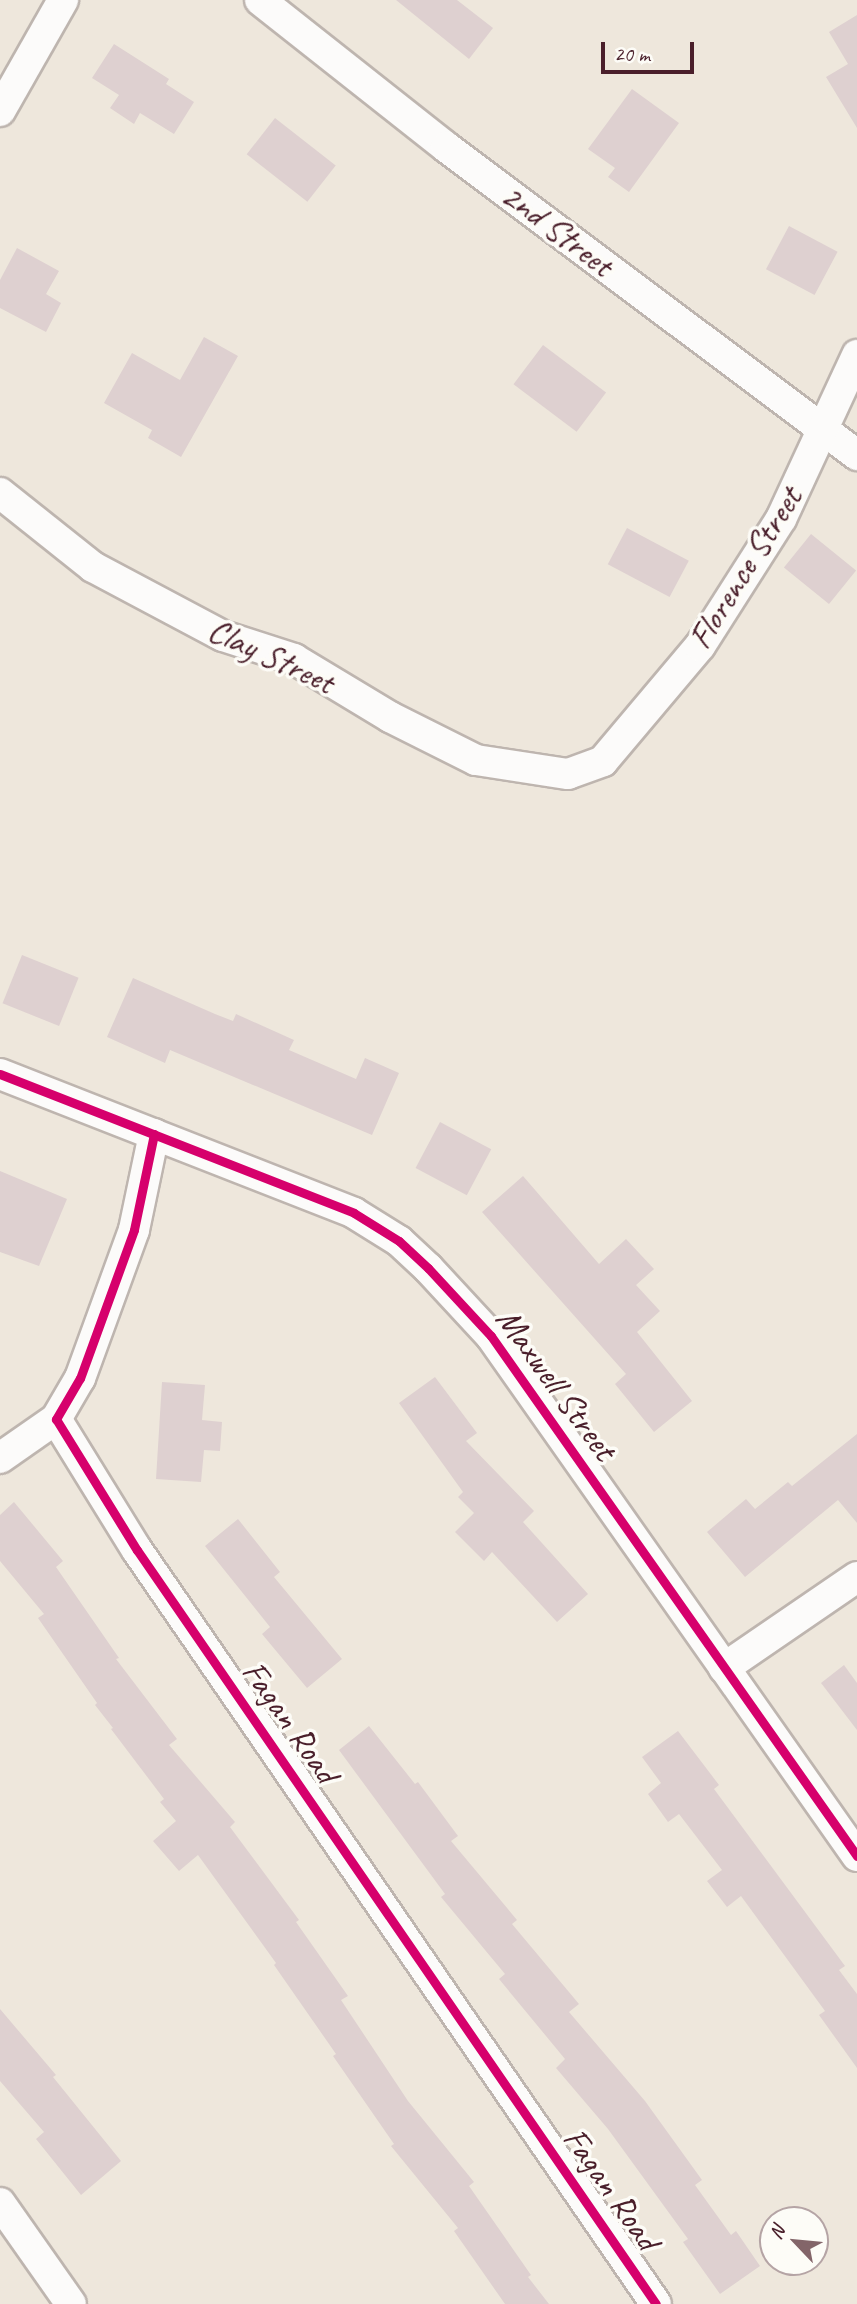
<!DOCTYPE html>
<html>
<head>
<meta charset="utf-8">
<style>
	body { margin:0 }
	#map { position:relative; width:857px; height:2304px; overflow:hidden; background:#eee7dc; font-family:Caveat,sans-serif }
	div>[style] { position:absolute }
	.building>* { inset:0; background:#ded0d0; transform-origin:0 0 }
	.roads { filter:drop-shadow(2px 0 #beb5af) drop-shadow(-2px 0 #beb5af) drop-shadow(0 2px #beb5af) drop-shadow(0 -2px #beb5af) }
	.minor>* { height:30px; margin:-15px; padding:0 15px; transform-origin:15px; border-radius:15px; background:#fcfbfa }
	.cycleway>* { height:9px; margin:-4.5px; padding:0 4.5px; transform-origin:4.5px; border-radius:4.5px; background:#d6006c }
	span { translate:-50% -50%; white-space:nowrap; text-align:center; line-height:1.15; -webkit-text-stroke:7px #fdfcf7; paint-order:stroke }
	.street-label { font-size:35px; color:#4a1f2b }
	.north { position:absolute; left:759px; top:2206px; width:70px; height:70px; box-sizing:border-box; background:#fdfcf7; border:2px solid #b5a4a5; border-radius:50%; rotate:296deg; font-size:19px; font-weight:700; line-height:28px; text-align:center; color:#4a1f2b }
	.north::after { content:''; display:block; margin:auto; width:24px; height:32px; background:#836569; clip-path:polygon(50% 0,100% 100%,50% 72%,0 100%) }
	.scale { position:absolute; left:601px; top:42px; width:93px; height:32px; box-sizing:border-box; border:4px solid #4a1f2b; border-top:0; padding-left:9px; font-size:21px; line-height:24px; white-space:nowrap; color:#4a1f2b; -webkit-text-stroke:5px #fdfcf7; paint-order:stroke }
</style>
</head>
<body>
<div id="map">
	<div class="building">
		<div style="clip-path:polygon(396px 0,457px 0,493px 28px,469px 59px)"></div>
		<div style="clip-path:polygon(857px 15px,857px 128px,826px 77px,848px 64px,829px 32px)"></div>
		<div style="clip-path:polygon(114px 44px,169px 79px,166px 84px,194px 102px,174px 134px,140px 113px,134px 124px,110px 108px,119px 95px,92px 78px)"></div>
		<div style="clip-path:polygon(632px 89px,679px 123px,629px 192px,608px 177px,615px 168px,588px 149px)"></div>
		<div style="left:275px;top:118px;width:77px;height:46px;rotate:38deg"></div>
		<div style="left:789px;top:226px;width:55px;height:49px;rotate:28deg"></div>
		<div style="clip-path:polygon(17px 248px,59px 271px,46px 294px,61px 303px,46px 332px,0 308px,0 280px)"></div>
		<div style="clip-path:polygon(204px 337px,238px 356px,181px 457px,148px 438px,152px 430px,104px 403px,132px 353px,180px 380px)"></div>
		<div style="left:543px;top:345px;width:79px;height:49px;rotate:37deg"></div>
		<div style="left:627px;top:528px;width:70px;height:41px;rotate:28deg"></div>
		<div style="left:811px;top:534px;width:58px;height:43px;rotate:39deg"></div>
		<div style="left:22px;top:955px;width:61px;height:52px;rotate:22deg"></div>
		<div style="clip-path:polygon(133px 978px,215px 1014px,233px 1021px,236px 1014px,294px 1040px,289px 1050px,356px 1079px,365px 1058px,399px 1073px,372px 1135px,170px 1050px,165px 1063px,107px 1037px)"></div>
		<div style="left:440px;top:1122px;width:58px;height:52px;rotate:28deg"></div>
		<div style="clip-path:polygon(0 1171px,67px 1199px,39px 1266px,0 1252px)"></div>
		<div style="clip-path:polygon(523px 1176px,599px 1264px,626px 1239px,654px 1269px,636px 1285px,660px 1311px,637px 1332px,692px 1401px,654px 1432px,615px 1384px,626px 1374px,482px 1212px)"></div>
		<div style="clip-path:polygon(435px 1377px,477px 1433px,466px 1441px,534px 1511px,523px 1522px,588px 1594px,557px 1622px,492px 1552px,484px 1561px,455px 1532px,474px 1513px,458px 1497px,463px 1492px,399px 1403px)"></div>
		<div style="clip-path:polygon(162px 1382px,205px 1385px,202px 1420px,222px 1422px,220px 1451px,204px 1450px,201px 1482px,156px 1479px)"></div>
		<div style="clip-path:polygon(857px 1434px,857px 1523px,838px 1500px,745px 1577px,707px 1532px,746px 1499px,755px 1509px,788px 1482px,792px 1486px)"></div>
		<div style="clip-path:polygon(14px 1502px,63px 1561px,56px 1567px,119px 1658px,116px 1659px,177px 1739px,169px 1745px,235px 1822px,230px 1827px,299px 1920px,296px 1922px,348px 1996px,341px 2000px,408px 2101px,474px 2182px,469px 2186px,531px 2275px,528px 2277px,549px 2304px,505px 2304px,454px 2231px,458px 2228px,391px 2146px,394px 2144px,333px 2056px,336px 2054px,274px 1965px,276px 1963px,198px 1855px,179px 1871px,153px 1841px,176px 1821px,160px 1802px,164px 1799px,111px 1729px,113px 1728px,95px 1705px,97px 1703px,38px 1618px,44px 1614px,0 1561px,0 1515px)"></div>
		<div style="clip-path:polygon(238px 1519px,280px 1572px,274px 1577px,342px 1659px,307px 1688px,262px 1634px,270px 1627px,205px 1546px)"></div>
		<div style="clip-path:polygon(844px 1665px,857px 1683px,857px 1730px,821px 1683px)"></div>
		<div style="clip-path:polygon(369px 1726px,415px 1784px,418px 1782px,458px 1836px,451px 1841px,517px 1920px,512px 1924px,579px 2004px,569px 2012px,645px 2101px,702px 2180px,695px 2185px,731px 2235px,736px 2231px,760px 2266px,720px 2294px,683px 2242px,688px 2239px,608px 2129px,556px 2068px,565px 2059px,499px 1979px,505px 1974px,441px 1897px,445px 1894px,339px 1750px)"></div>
		<div style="clip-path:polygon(678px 1731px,719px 1785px,714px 1789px,845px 1966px,839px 1970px,857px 1994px,857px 2068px,819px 2015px,825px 2011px,741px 1896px,727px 1907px,707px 1881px,722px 1870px,679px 1814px,668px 1822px,648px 1794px,661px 1783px,642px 1757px)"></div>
		<div style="clip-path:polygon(0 2009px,56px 2075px,53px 2077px,121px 2161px,81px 2195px,36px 2139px,44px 2132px,0 2081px)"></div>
	</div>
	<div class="roads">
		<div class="minor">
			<div style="left:260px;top:0;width:237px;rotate:38.3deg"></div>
			<div style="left:446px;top:147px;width:514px;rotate:36.85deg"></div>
			<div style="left:0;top:111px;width:128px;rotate:-60.4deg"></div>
			<div style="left:0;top:493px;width:119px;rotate:38.5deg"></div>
			<div style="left:93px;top:567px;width:147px;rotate:28deg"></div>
			<div style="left:223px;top:636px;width:75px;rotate:17.9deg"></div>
			<div style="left:294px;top:659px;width:112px;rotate:31.1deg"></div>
			<div style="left:390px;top:717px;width:96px;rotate:26.6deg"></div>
			<div style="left:476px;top:760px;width:93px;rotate:8.7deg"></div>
			<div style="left:568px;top:774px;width:37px;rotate:-20deg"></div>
			<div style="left:603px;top:761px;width:150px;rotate:-49.9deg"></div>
			<div style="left:700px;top:646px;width:151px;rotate:-57.5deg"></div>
			<div style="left:781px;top:519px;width:181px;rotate:-65.1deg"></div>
			<div style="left:0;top:1074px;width:380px;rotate:21.4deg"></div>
			<div style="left:354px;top:1213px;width:53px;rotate:31.9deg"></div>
			<div style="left:399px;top:1241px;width:40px;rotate:43deg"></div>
			<div style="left:428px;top:1268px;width:93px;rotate:47.2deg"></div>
			<div style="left:491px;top:1336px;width:636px;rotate:54.86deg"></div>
			<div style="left:154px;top:1134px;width:98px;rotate:101.8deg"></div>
			<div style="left:134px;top:1230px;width:158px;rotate:110deg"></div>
			<div style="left:80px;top:1378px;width:48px;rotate:120.3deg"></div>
			<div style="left:56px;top:1419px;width:154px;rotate:58.3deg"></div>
			<div style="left:137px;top:1550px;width:915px;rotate:55.46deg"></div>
			<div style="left:0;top:1458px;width:68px;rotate:-34.9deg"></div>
			<div style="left:724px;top:1668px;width:161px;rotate:-34.4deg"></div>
			<div style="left:0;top:2203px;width:123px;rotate:54.9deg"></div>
		</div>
	</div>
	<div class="cycleway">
		<div style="left:0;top:1074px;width:380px;rotate:21.4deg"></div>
		<div style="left:354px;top:1213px;width:53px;rotate:31.9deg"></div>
		<div style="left:399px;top:1241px;width:40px;rotate:43deg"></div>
		<div style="left:428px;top:1268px;width:93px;rotate:47.2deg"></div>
		<div style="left:491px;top:1336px;width:636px;rotate:54.86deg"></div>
		<div style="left:154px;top:1134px;width:98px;rotate:101.8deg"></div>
		<div style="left:134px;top:1230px;width:158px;rotate:110deg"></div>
		<div style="left:80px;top:1378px;width:48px;rotate:120.3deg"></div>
		<div style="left:56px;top:1419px;width:154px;rotate:58.3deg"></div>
		<div style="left:137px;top:1550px;width:915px;rotate:55.46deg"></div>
	</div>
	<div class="street-label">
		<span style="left:557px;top:230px;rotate:37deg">2nd Street</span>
		<span style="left:745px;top:568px;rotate:-58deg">Florence Street</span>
		<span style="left:271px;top:656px;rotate:25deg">Clay Street</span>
		<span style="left:556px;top:1384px;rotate:54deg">Maxwell Street</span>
		<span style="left:290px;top:1722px;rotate:55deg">Fagan Road</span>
		<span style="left:611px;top:2189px;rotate:55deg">Fagan Road</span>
	</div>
	<div class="north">N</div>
	<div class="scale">20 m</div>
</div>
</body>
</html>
